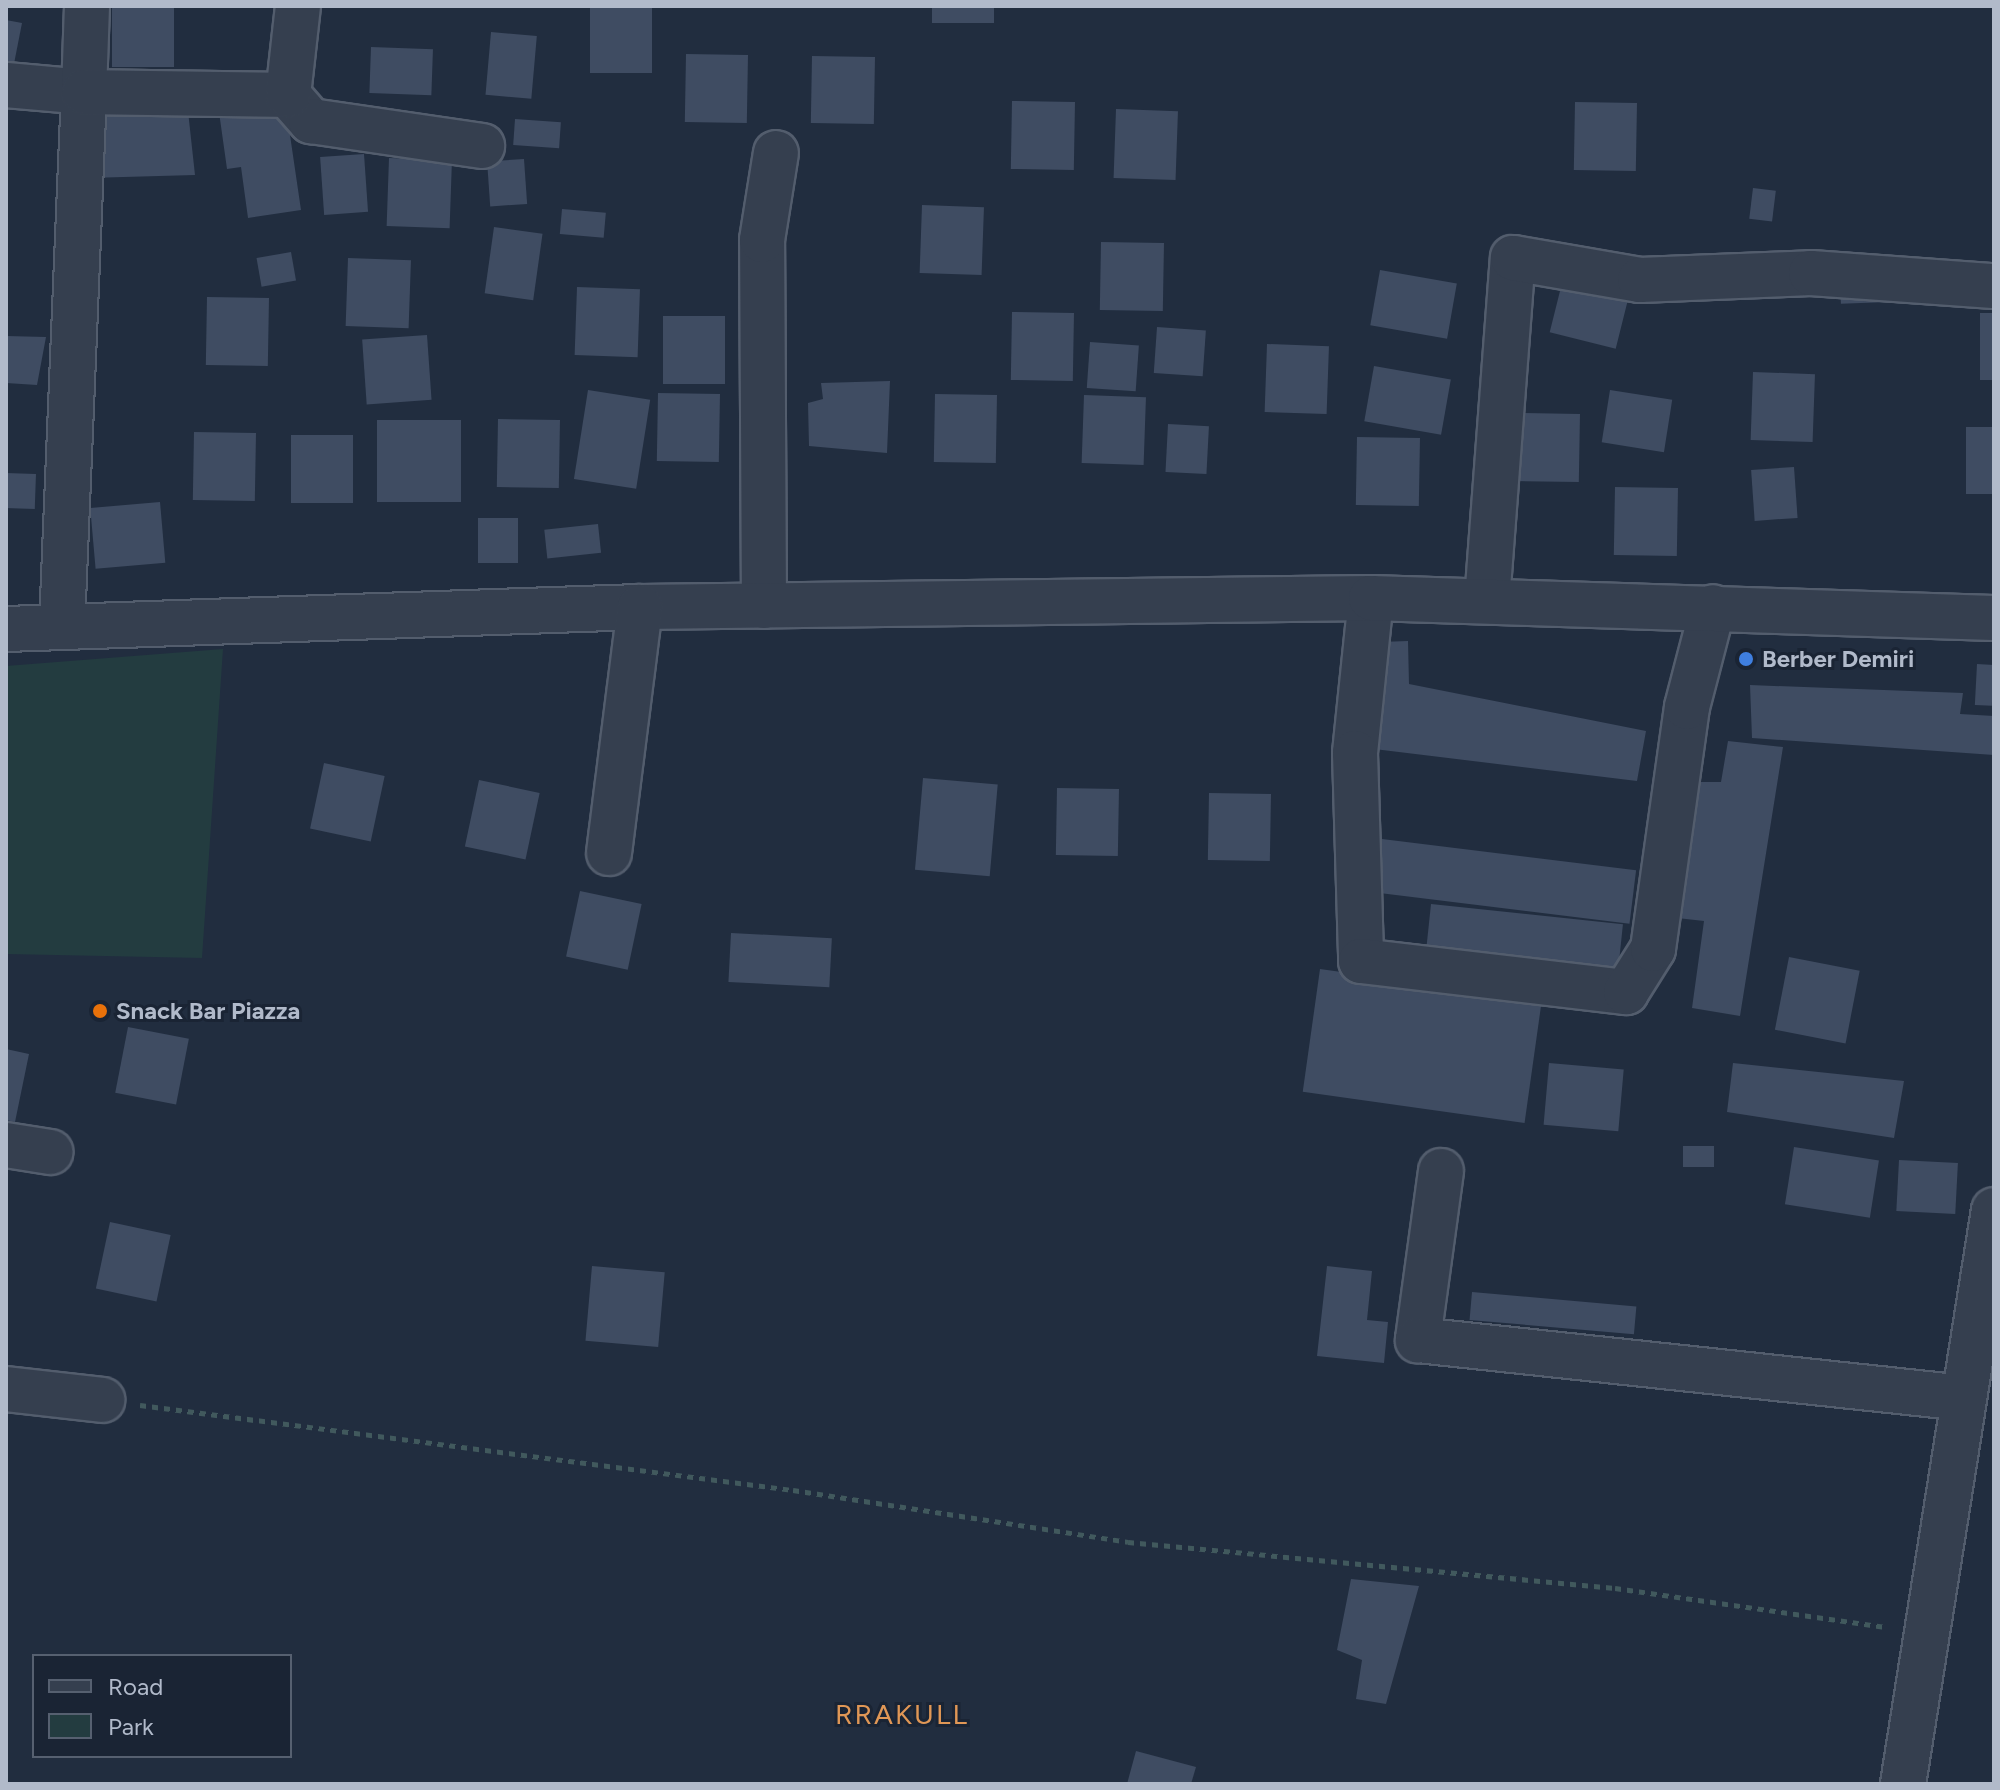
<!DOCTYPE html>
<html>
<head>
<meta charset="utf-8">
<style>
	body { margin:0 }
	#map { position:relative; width:2000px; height:1790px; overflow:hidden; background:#212d3f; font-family:Figtree,sans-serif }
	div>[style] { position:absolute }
	.green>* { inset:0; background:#233c40 }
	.building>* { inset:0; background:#3f4c62; transform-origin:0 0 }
	.path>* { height:5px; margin-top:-2.5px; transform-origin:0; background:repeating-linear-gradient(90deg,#41595d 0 6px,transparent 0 12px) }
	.roads { filter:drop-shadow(2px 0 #535d6d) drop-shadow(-2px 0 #535d6d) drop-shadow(0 2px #535d6d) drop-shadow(0 -2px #535d6d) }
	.minor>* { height:44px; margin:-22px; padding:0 22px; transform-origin:22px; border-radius:22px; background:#353f4f }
	.dots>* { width:22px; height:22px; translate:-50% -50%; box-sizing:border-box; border:4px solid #1a2434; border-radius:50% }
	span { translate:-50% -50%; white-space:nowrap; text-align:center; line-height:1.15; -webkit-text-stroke:6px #1a2434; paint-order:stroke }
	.poi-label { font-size:24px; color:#b1baca; font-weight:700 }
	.left { translate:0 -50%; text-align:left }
	.quarter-label { font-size:28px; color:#e09756; letter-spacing:2px }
	.frame { position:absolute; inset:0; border:8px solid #b1baca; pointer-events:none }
	.legend { position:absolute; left:32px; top:1654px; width:260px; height:104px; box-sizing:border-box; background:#1a2434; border:2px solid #566070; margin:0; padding:10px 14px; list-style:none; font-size:24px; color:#b1baca }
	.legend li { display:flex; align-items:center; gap:16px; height:40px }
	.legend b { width:40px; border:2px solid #566070 }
</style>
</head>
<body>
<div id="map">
	<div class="green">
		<div style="clip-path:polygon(223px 649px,202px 958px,6px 954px,6px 666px)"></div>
	</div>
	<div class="building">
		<div style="left:112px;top:6px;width:62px;height:61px"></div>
		<div style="left:590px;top:6px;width:62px;height:67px"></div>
		<div style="left:932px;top:6px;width:62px;height:17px"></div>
		<div style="clip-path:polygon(6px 20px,22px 23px,11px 79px,6px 78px)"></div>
		<div style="left:491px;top:32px;width:46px;height:63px;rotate:5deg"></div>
		<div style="left:371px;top:47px;width:62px;height:46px;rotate:2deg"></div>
		<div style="left:686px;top:54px;width:62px;height:68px;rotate:1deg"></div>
		<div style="left:812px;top:56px;width:63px;height:67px;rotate:1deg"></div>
		<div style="clip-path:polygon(285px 101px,301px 210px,248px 218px,241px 167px,227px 169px,219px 112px)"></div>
		<div style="left:1012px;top:101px;width:63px;height:68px;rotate:1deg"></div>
		<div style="clip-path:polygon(187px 102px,195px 175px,88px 178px,90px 113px)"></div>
		<div style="left:1575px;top:102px;width:62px;height:68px;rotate:1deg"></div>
		<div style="left:1116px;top:109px;width:62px;height:69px;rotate:2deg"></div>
		<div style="left:515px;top:119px;width:46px;height:26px;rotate:4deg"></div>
		<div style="left:364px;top:154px;width:58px;height:44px;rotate:86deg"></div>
		<div style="left:389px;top:158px;width:63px;height:68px;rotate:2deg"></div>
		<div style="left:524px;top:159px;width:45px;height:37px;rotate:86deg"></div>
		<div style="left:1753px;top:188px;width:23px;height:31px;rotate:7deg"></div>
		<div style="left:922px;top:205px;width:62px;height:68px;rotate:2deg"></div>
		<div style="left:562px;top:209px;width:44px;height:25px;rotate:5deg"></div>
		<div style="left:494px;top:227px;width:49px;height:67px;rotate:8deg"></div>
		<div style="left:1101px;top:242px;width:63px;height:68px;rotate:1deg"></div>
		<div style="left:291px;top:252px;width:29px;height:35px;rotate:80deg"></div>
		<div style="left:348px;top:258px;width:63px;height:68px;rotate:2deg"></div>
		<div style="left:1380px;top:270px;width:78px;height:56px;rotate:10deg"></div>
		<div style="left:1888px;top:277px;width:25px;height:48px;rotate:88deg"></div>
		<div style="left:1563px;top:279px;width:68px;height:55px;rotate:14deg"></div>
		<div style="left:577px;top:287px;width:63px;height:68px;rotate:2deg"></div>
		<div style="left:207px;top:297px;width:62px;height:68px;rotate:1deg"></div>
		<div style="left:1012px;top:312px;width:62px;height:68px;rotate:1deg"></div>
		<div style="left:1980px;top:313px;width:14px;height:67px"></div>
		<div style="left:663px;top:316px;width:62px;height:68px"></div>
		<div style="left:1157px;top:327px;width:49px;height:46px;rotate:4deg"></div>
		<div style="left:427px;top:335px;width:65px;height:65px;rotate:86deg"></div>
		<div style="clip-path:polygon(6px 336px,46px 337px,37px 385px,6px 383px)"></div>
		<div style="left:1090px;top:342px;width:49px;height:46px;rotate:4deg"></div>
		<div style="left:1267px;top:344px;width:62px;height:68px;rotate:2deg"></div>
		<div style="left:1374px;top:366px;width:78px;height:56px;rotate:10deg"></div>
		<div style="left:1753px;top:372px;width:62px;height:68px;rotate:2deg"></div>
		<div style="clip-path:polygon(890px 381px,887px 453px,809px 446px,808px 403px,823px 399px,821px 383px)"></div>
		<div style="left:588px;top:390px;width:63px;height:90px;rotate:9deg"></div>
		<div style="left:1610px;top:390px;width:63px;height:53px;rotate:9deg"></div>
		<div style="left:658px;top:393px;width:62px;height:68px;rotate:1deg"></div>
		<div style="left:935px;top:394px;width:62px;height:68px;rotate:1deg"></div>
		<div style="left:1084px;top:395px;width:62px;height:68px;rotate:2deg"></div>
		<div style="left:1517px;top:413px;width:63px;height:68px;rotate:1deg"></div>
		<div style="left:498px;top:419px;width:62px;height:68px;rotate:1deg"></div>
		<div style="left:461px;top:420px;width:82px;height:84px;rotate:90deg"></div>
		<div style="left:1168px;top:424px;width:41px;height:48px;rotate:3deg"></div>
		<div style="left:1966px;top:427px;width:28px;height:67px"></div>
		<div style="left:194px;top:432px;width:62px;height:68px;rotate:1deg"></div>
		<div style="left:353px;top:435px;width:68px;height:62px;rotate:90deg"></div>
		<div style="left:1357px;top:437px;width:63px;height:68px;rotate:1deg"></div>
		<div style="left:1794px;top:467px;width:51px;height:43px;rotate:86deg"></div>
		<div style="left:6px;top:473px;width:30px;height:35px;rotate:2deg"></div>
		<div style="left:1615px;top:487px;width:63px;height:68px;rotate:1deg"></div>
		<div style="left:160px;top:502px;width:61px;height:70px;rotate:85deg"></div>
		<div style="left:478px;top:518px;width:40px;height:45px"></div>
		<div style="left:598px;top:524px;width:29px;height:54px;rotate:84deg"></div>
		<div style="clip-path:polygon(1408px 641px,1409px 684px,1646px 731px,1637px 781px,1366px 748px,1380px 642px)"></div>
		<div style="left:1977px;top:664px;width:17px;height:41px;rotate:3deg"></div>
		<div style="clip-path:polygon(1750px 685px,1963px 693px,1960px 714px,1994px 716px,1994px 755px,1752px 738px)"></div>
		<div style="clip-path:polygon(1728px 741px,1783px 747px,1740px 1016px,1692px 1008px,1704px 921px,1677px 918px,1700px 782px,1721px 782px)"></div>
		<div style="left:324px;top:763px;width:62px;height:67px;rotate:12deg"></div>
		<div style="left:923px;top:778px;width:75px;height:92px;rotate:5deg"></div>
		<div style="left:479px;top:780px;width:62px;height:68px;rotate:12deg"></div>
		<div style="left:1057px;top:788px;width:62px;height:67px;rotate:1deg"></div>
		<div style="left:1209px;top:793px;width:62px;height:67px;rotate:1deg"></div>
		<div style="left:1382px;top:839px;width:256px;height:54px;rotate:7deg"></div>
		<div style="left:580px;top:891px;width:63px;height:67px;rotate:12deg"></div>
		<div style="left:1431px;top:904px;width:193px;height:51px;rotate:6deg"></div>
		<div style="left:731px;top:933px;width:101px;height:49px;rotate:3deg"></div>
		<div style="left:1789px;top:957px;width:72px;height:74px;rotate:11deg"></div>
		<div style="left:1320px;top:969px;width:224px;height:124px;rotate:8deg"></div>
		<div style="left:128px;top:1027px;width:62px;height:67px;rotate:11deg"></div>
		<div style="clip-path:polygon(6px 1049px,29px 1054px,15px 1122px,6px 1120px)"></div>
		<div style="left:1549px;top:1063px;width:75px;height:62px;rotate:5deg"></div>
		<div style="clip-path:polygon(1733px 1063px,1904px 1081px,1894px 1138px,1727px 1112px)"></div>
		<div style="left:1683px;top:1146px;width:31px;height:21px"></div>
		<div style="left:1794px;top:1147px;width:86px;height:58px;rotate:9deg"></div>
		<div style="left:1899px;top:1160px;width:59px;height:51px;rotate:3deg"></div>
		<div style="left:110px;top:1222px;width:62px;height:68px;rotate:12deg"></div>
		<div style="left:592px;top:1266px;width:73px;height:75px;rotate:5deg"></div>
		<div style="clip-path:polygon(1327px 1266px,1372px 1271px,1367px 1320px,1388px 1322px,1384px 1363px,1317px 1356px)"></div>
		<div style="left:1472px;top:1292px;width:165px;height:28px;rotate:5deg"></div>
		<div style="clip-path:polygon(1351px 1579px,1419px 1586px,1386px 1704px,1356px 1699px,1362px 1660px,1337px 1650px)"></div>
		<div style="clip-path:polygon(1136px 1751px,1196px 1767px,1191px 1784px,1127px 1784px)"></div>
	</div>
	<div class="path">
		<div style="left:140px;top:1405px;width:659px;rotate:7.42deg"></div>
		<div style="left:793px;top:1490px;width:339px;rotate:8.8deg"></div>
		<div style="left:1128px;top:1542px;width:489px;rotate:5.4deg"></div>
		<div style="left:1615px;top:1588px;width:275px;rotate:8.2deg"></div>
	</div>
	<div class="roads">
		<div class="minor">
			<div style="left:6px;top:85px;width:78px;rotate:5.1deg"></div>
			<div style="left:84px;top:92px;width:86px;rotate:-88deg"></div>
			<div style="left:288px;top:95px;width:35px;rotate:49deg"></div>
			<div style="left:311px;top:121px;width:173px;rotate:8.3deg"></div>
			<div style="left:1371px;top:598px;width:156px;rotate:95.9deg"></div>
			<div style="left:1355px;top:753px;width:208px;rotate:88.3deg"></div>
			<div style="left:1361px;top:961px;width:267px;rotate:6.7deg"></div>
			<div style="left:1626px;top:992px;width:51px;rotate:-57.9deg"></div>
			<div style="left:1653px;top:949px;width:244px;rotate:-82deg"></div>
			<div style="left:1687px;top:707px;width:103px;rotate:-75.4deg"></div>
			<div style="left:1487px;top:601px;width:344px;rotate:-85.7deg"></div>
			<div style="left:1513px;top:258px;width:129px;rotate:9.8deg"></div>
			<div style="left:1640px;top:280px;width:171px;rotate:-2.3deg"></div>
			<div style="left:1811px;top:273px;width:183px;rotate:4.1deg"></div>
			<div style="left:764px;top:606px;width:366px;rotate:-90.3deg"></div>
			<div style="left:762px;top:240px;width:88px;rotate:-80.9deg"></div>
			<div style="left:62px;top:625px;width:533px;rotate:-87.64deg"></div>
			<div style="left:84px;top:92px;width:204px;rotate:0.8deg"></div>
			<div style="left:288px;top:95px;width:90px;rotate:-83.6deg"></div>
			<div style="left:6px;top:629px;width:634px;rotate:-1.99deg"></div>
			<div style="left:640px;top:607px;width:731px;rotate:-0.71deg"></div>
			<div style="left:1371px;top:598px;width:623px;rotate:1.84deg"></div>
			<div style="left:609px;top:853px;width:248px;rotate:-82.8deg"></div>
			<div style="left:6px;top:1145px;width:45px;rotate:9deg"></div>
			<div style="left:1441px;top:1171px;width:171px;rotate:97.8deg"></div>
			<div style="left:1418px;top:1340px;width:549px;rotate:6.06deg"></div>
			<div style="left:6px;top:1389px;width:97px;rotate:6.5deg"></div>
			<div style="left:1903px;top:1784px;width:581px;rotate:-80.99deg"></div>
		</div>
	</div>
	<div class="dots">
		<div style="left:1746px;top:659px;background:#3f7fe0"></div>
		<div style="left:100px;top:1011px;background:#e8710a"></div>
	</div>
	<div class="poi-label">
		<span class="left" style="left:1762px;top:659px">Berber Demiri</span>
		<span class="left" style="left:116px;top:1011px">Snack Bar Piazza</span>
	</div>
	<div class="quarter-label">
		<span style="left:902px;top:1714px">RRAKULL</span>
	</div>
	<div class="frame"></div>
	<ul class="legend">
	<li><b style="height:10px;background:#353f4f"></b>Road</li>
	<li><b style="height:22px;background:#233c40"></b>Park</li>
	</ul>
</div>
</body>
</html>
